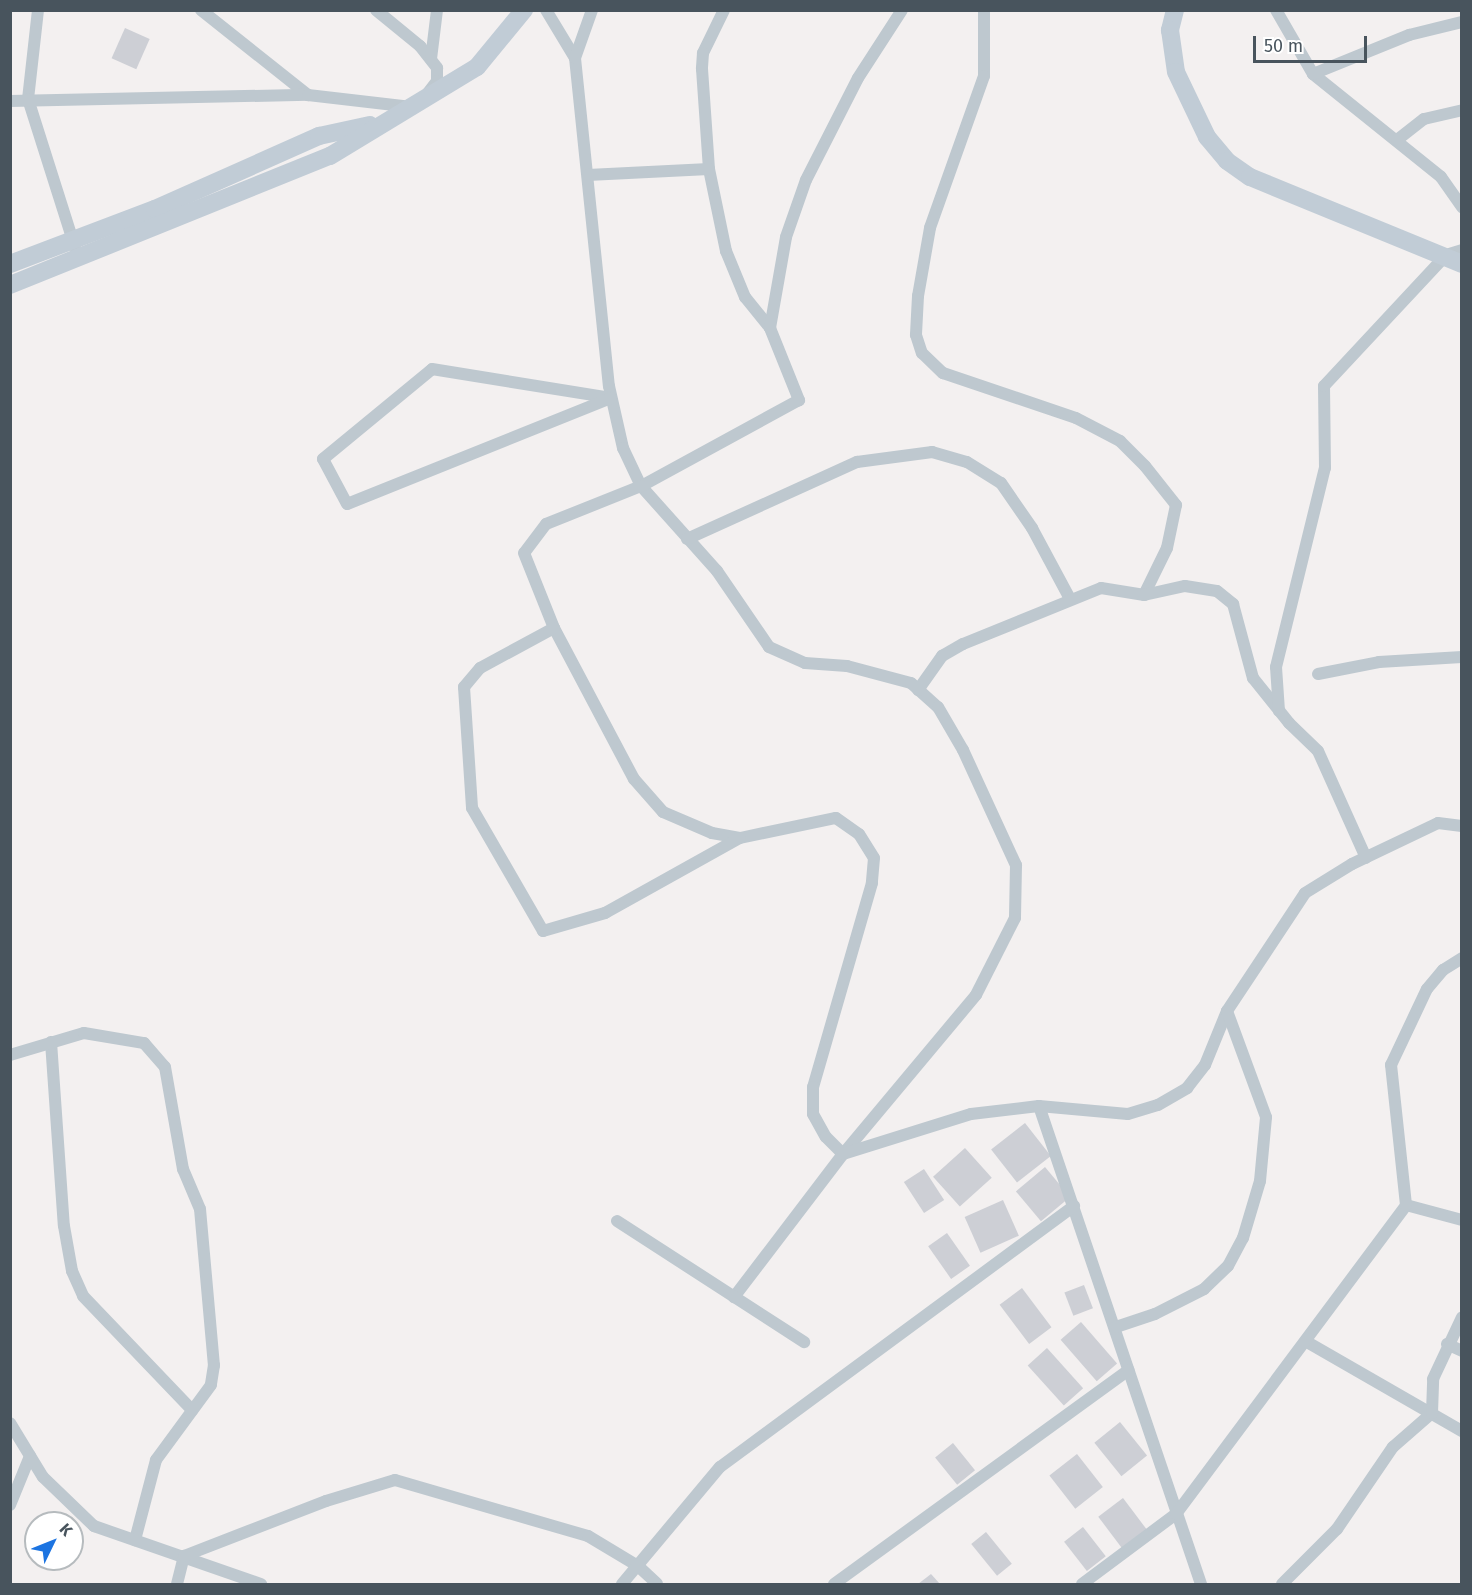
<!DOCTYPE html>
<html>
<head>
<meta charset="utf-8">
<style>
	body { margin:0 }
	#map { position:relative; width:1472px; height:1595px; overflow:hidden; background:#f3f0f0; font-family:"Fira Sans",sans-serif }
	div>[style] { position:absolute }
	.building>* { inset:0; background:#cdcfd5; transform-origin:0 0 }
	.street>* { height:12px; margin:-6px; padding:0 6px; transform-origin:6px; border-radius:6px; background:#bec8cf }
	.secondary>* { height:18px; margin:-9px; padding:0 9px; transform-origin:9px; border-radius:9px; background:#c1ccd6 }
	span { translate:-50% -50%; white-space:nowrap; text-align:center; line-height:1.15; -webkit-text-stroke:4.5px #fff; paint-order:stroke }
	.frame { position:absolute; inset:0; border:12px solid #48545d; pointer-events:none }
	.north { position:absolute; left:24px; top:1511px; width:60px; height:60px; box-sizing:border-box; background:#fff; border:2px solid #b6bbbe; border-radius:50%; rotate:47deg; font-size:16px; font-weight:700; line-height:24px; text-align:center; color:#48545d }
	.north::after { content:''; display:block; margin:auto; width:21px; height:27px; background:#1c74e1; clip-path:polygon(50% 0,100% 100%,50% 72%,0 100%) }
	.scale { position:absolute; left:1253px; top:36px; width:114px; height:27px; box-sizing:border-box; border:3px solid #48545d; border-top:0; padding-left:8px; font-size:18px; line-height:21px; white-space:nowrap; color:#48545d; -webkit-text-stroke:4px #fff; paint-order:stroke }
</style>
</head>
<body>
<div id="map">
	<div class="building">
		<div style="left:125px;top:28px;width:27px;height:33px;rotate:24deg"></div>
		<div style="left:1025px;top:1123px;width:42px;height:43px;rotate:52deg"></div>
		<div style="left:965px;top:1148px;width:40px;height:43px;rotate:48deg"></div>
		<div style="left:1045px;top:1167px;width:39px;height:38px;rotate:50deg"></div>
		<div style="left:924px;top:1169px;width:37px;height:24px;rotate:57deg"></div>
		<div style="left:1003px;top:1200px;width:39px;height:42px;rotate:66deg"></div>
		<div style="left:947px;top:1233px;width:40px;height:23px;rotate:55deg"></div>
		<div style="left:1084px;top:1285px;width:25px;height:21px;rotate:69deg"></div>
		<div style="left:1022px;top:1288px;width:49px;height:28px;rotate:53deg"></div>
		<div style="left:1081px;top:1322px;width:55px;height:27px;rotate:49deg"></div>
		<div style="left:1047px;top:1348px;width:54px;height:26px;rotate:48deg"></div>
		<div style="left:1120px;top:1422px;width:43px;height:33px;rotate:51deg"></div>
		<div style="left:953px;top:1443px;width:35px;height:23px;rotate:51deg"></div>
		<div style="left:1077px;top:1454px;width:42px;height:35px;rotate:52deg"></div>
		<div style="left:1123px;top:1498px;width:41px;height:31px;rotate:53deg"></div>
		<div style="left:1083px;top:1527px;width:37px;height:24px;rotate:52deg"></div>
		<div style="left:986px;top:1532px;width:41px;height:19px;rotate:51deg"></div>
		<div style="clip-path:polygon(931px 1574px,940px 1584px,918px 1584px)"></div>
	</div>
	<div class="street">
		<div style="left:38px;top:10px;width:90px;rotate:96.4deg"></div>
		<div style="left:28px;top:99px;width:155px;rotate:72.4deg"></div>
		<div style="left:201px;top:10px;width:137px;rotate:38.5deg"></div>
		<div style="left:376px;top:10px;width:57px;rotate:39.3deg"></div>
		<div style="left:420px;top:46px;width:28px;rotate:52deg"></div>
		<div style="left:437px;top:68px;width:13px;rotate:90deg"></div>
		<div style="left:437px;top:81px;width:15px;rotate:127deg"></div>
		<div style="left:546px;top:10px;width:56px;rotate:58.9deg"></div>
		<div style="left:575px;top:58px;width:330px;rotate:84.1deg"></div>
		<div style="left:609px;top:386px;width:64px;rotate:77.3deg"></div>
		<div style="left:623px;top:448px;width:42px;rotate:64.7deg"></div>
		<div style="left:641px;top:486px;width:114px;rotate:48.2deg"></div>
		<div style="left:717px;top:571px;width:92px;rotate:55.6deg"></div>
		<div style="left:769px;top:647px;width:39px;rotate:24deg"></div>
		<div style="left:805px;top:663px;width:42px;rotate:4.1deg"></div>
		<div style="left:847px;top:666px;width:66px;rotate:14.9deg"></div>
		<div style="left:911px;top:683px;width:36px;rotate:42deg"></div>
		<div style="left:938px;top:707px;width:50px;rotate:59.8deg"></div>
		<div style="left:963px;top:750px;width:127px;rotate:65.3deg"></div>
		<div style="left:1016px;top:865px;width:53px;rotate:91.1deg"></div>
		<div style="left:1015px;top:918px;width:86px;rotate:116.9deg"></div>
		<div style="left:976px;top:995px;width:207px;rotate:129.9deg"></div>
		<div style="left:843px;top:1154px;width:180px;rotate:127.3deg"></div>
		<div style="left:724px;top:10px;width:48px;rotate:116deg"></div>
		<div style="left:703px;top:53px;width:16px;rotate:94deg"></div>
		<div style="left:702px;top:69px;width:100px;rotate:86deg"></div>
		<div style="left:709px;top:169px;width:84px;rotate:78.3deg"></div>
		<div style="left:726px;top:251px;width:50px;rotate:67.6deg"></div>
		<div style="left:745px;top:297px;width:40px;rotate:51deg"></div>
		<div style="left:770px;top:328px;width:78px;rotate:68.1deg"></div>
		<div style="left:799px;top:400px;width:180px;rotate:151.4deg"></div>
		<div style="left:641px;top:486px;width:102px;rotate:158.2deg"></div>
		<div style="left:546px;top:524px;width:36px;rotate:127deg"></div>
		<div style="left:524px;top:553px;width:81px;rotate:68.2deg"></div>
		<div style="left:554px;top:628px;width:171px;rotate:62.1deg"></div>
		<div style="left:634px;top:779px;width:44px;rotate:48.7deg"></div>
		<div style="left:663px;top:812px;width:53px;rotate:23.2deg"></div>
		<div style="left:712px;top:833px;width:28px;rotate:10deg"></div>
		<div style="left:740px;top:838px;width:98px;rotate:-11.8deg"></div>
		<div style="left:836px;top:818px;width:28px;rotate:35deg"></div>
		<div style="left:859px;top:834px;width:28px;rotate:58deg"></div>
		<div style="left:874px;top:858px;width:25px;rotate:95deg"></div>
		<div style="left:872px;top:883px;width:212px;rotate:106.1deg"></div>
		<div style="left:813px;top:1087px;width:27px;rotate:90deg"></div>
		<div style="left:813px;top:1114px;width:26px;rotate:61deg"></div>
		<div style="left:826px;top:1137px;width:24px;rotate:45deg"></div>
		<div style="left:843px;top:1154px;width:134px;rotate:-17.4deg"></div>
		<div style="left:971px;top:1114px;width:68px;rotate:-6.7deg"></div>
		<div style="left:1039px;top:1106px;width:89px;rotate:5.1deg"></div>
		<div style="left:1128px;top:1114px;width:31px;rotate:-17deg"></div>
		<div style="left:1158px;top:1105px;width:34px;rotate:-30deg"></div>
		<div style="left:1187px;top:1088px;width:29px;rotate:-52deg"></div>
		<div style="left:1205px;top:1065px;width:58px;rotate:-67.8deg"></div>
		<div style="left:1227px;top:1011px;width:141px;rotate:-56.5deg"></div>
		<div style="left:1305px;top:893px;width:55px;rotate:-31.7deg"></div>
		<div style="left:1352px;top:864px;width:95px;rotate:-25.5deg"></div>
		<div style="left:1438px;top:823px;width:24px;rotate:7deg"></div>
		<div style="left:984px;top:10px;width:66px;rotate:90deg"></div>
		<div style="left:984px;top:76px;width:161px;rotate:109.6deg"></div>
		<div style="left:930px;top:228px;width:69px;rotate:100deg"></div>
		<div style="left:918px;top:296px;width:39px;rotate:93deg"></div>
		<div style="left:916px;top:335px;width:19px;rotate:72deg"></div>
		<div style="left:922px;top:353px;width:29px;rotate:44deg"></div>
		<div style="left:943px;top:373px;width:140px;rotate:18.7deg"></div>
		<div style="left:1076px;top:418px;width:50px;rotate:27.6deg"></div>
		<div style="left:1120px;top:441px;width:35px;rotate:45deg"></div>
		<div style="left:1145px;top:466px;width:50px;rotate:51.5deg"></div>
		<div style="left:1176px;top:505px;width:44px;rotate:101.8deg"></div>
		<div style="left:1167px;top:548px;width:52px;rotate:116.1deg"></div>
		<div style="left:1276px;top:10px;width:74px;rotate:60deg"></div>
		<div style="left:1313px;top:74px;width:164px;rotate:38.8deg"></div>
		<div style="left:1441px;top:177px;width:37px;rotate:55deg"></div>
		<div style="left:575px;top:58px;width:51px;rotate:-70.5deg"></div>
		<div style="left:431px;top:59px;width:49px;rotate:-83deg"></div>
		<div style="left:1313px;top:74px;width:104px;rotate:-22.1deg"></div>
		<div style="left:1409px;top:35px;width:55px;rotate:-13.8deg"></div>
		<div style="left:10px;top:101px;width:298px;rotate:-1.2deg"></div>
		<div style="left:308px;top:95px;width:104px;rotate:6.6deg"></div>
		<div style="left:1397px;top:140px;width:34px;rotate:-38deg"></div>
		<div style="left:1424px;top:119px;width:39px;rotate:-13deg"></div>
		<div style="left:588px;top:175px;width:121px;rotate:-2.8deg"></div>
		<div style="left:770px;top:328px;width:92px;rotate:-80deg"></div>
		<div style="left:786px;top:237px;width:60px;rotate:-70.7deg"></div>
		<div style="left:806px;top:180px;width:114px;rotate:-63deg"></div>
		<div style="left:858px;top:78px;width:81px;rotate:-57.1deg"></div>
		<div style="left:432px;top:369px;width:181px;rotate:9.2deg"></div>
		<div style="left:611px;top:398px;width:284px;rotate:158.1deg"></div>
		<div style="left:347px;top:504px;width:51px;rotate:-118.1deg"></div>
		<div style="left:323px;top:459px;width:141px;rotate:-39.5deg"></div>
		<div style="left:687px;top:539px;width:187px;rotate:-24.4deg"></div>
		<div style="left:857px;top:462px;width:76px;rotate:-7.6deg"></div>
		<div style="left:932px;top:452px;width:36px;rotate:16deg"></div>
		<div style="left:967px;top:462px;width:40px;rotate:32deg"></div>
		<div style="left:1001px;top:483px;width:55px;rotate:55.4deg"></div>
		<div style="left:1032px;top:528px;width:81px;rotate:61.8deg"></div>
		<div style="left:554px;top:628px;width:84px;rotate:151.6deg"></div>
		<div style="left:480px;top:668px;width:25px;rotate:130deg"></div>
		<div style="left:464px;top:687px;width:121px;rotate:86.2deg"></div>
		<div style="left:472px;top:808px;width:142px;rotate:60deg"></div>
		<div style="left:543px;top:931px;width:65px;rotate:-16.2deg"></div>
		<div style="left:605px;top:913px;width:154px;rotate:-29.1deg"></div>
		<div style="left:1318px;top:674px;width:62px;rotate:-11.1deg"></div>
		<div style="left:1379px;top:662px;width:83px;rotate:-3.4deg"></div>
		<div style="left:918px;top:690px;width:42px;rotate:-54.8deg"></div>
		<div style="left:942px;top:656px;width:24px;rotate:-30deg"></div>
		<div style="left:963px;top:644px;width:149px;rotate:-22.1deg"></div>
		<div style="left:1101px;top:588px;width:44px;rotate:9.2deg"></div>
		<div style="left:1144px;top:595px;width:42px;rotate:-12.4deg"></div>
		<div style="left:1185px;top:586px;width:32px;rotate:9deg"></div>
		<div style="left:1217px;top:591px;width:21px;rotate:39deg"></div>
		<div style="left:1233px;top:604px;width:77px;rotate:74.9deg"></div>
		<div style="left:1253px;top:678px;width:58px;rotate:51.3deg"></div>
		<div style="left:1289px;top:723px;width:40px;rotate:44deg"></div>
		<div style="left:1318px;top:751px;width:117px;rotate:65.8deg"></div>
		<div style="left:1279px;top:711px;width:44px;rotate:-93.9deg"></div>
		<div style="left:1276px;top:667px;width:205px;rotate:-76.2deg"></div>
		<div style="left:1325px;top:468px;width:82px;rotate:-90.7deg"></div>
		<div style="left:1324px;top:386px;width:179px;rotate:-47deg"></div>
		<div style="left:1446px;top:255px;width:17px;rotate:-17deg"></div>
		<div style="left:51px;top:1042px;width:184px;rotate:86deg"></div>
		<div style="left:64px;top:1226px;width:46px;rotate:79.9deg"></div>
		<div style="left:72px;top:1271px;width:27px;rotate:66deg"></div>
		<div style="left:83px;top:1296px;width:158px;rotate:46.3deg"></div>
		<div style="left:10px;top:1055px;width:77px;rotate:-16.6deg"></div>
		<div style="left:84px;top:1033px;width:61px;rotate:9.5deg"></div>
		<div style="left:144px;top:1043px;width:32px;rotate:49deg"></div>
		<div style="left:165px;top:1067px;width:104px;rotate:80deg"></div>
		<div style="left:183px;top:1169px;width:43px;rotate:67deg"></div>
		<div style="left:200px;top:1209px;width:157px;rotate:84.9deg"></div>
		<div style="left:214px;top:1365px;width:20px;rotate:99deg"></div>
		<div style="left:211px;top:1385px;width:93px;rotate:126.3deg"></div>
		<div style="left:156px;top:1460px;width:83px;rotate:104.7deg"></div>
		<div style="left:1039px;top:1106px;width:505px;rotate:71.28deg"></div>
		<div style="left:1406px;top:1205px;width:58px;rotate:15deg"></div>
		<div style="left:617px;top:1221px;width:223px;rotate:32.9deg"></div>
		<div style="left:1116px;top:1327px;width:41px;rotate:-18.4deg"></div>
		<div style="left:1155px;top:1314px;width:55px;rotate:-27deg"></div>
		<div style="left:1204px;top:1289px;width:33px;rotate:-44deg"></div>
		<div style="left:1228px;top:1266px;width:32px;rotate:-62deg"></div>
		<div style="left:1243px;top:1238px;width:59px;rotate:-73.4deg"></div>
		<div style="left:1260px;top:1181px;width:64px;rotate:-84.6deg"></div>
		<div style="left:1266px;top:1117px;width:113px;rotate:-110.2deg"></div>
		<div style="left:1307px;top:1342px;width:179px;rotate:29.9deg"></div>
		<div style="left:1447px;top:1344px;width:17px;rotate:25deg"></div>
		<div style="left:10px;top:1423px;width:63px;rotate:58.6deg"></div>
		<div style="left:43px;top:1477px;width:71px;rotate:43.9deg"></div>
		<div style="left:94px;top:1526px;width:177px;rotate:19.2deg"></div>
		<div style="left:10px;top:1505px;width:53px;rotate:-67.8deg"></div>
		<div style="left:177px;top:1584px;width:29px;rotate:-76deg"></div>
		<div style="left:184px;top:1556px;width:152px;rotate:-21.2deg"></div>
		<div style="left:326px;top:1501px;width:72px;rotate:-16.9deg"></div>
		<div style="left:395px;top:1480px;width:201px;rotate:16.2deg"></div>
		<div style="left:588px;top:1536px;width:58px;rotate:31deg"></div>
		<div style="left:638px;top:1566px;width:26px;rotate:43deg"></div>
		<div style="left:622px;top:1584px;width:153px;rotate:-50.1deg"></div>
		<div style="left:720px;top:1467px;width:440px;rotate:-36.4deg"></div>
		<div style="left:834px;top:1584px;width:364px;rotate:-36deg"></div>
		<div style="left:1082px;top:1584px;width:117px;rotate:-36.7deg"></div>
		<div style="left:1176px;top:1514px;width:385px;rotate:-53.3deg"></div>
		<div style="left:1406px;top:1205px;width:141px;rotate:-96.1deg"></div>
		<div style="left:1391px;top:1065px;width:84px;rotate:-64.7deg"></div>
		<div style="left:1427px;top:989px;width:25px;rotate:-50deg"></div>
		<div style="left:1443px;top:970px;width:22px;rotate:-32deg"></div>
		<div style="left:1282px;top:1584px;width:78px;rotate:-45deg"></div>
		<div style="left:1337px;top:1529px;width:99px;rotate:-55.7deg"></div>
		<div style="left:1393px;top:1447px;width:52px;rotate:-41.1deg"></div>
		<div style="left:1432px;top:1413px;width:34px;rotate:-88deg"></div>
		<div style="left:1433px;top:1379px;width:68px;rotate:-64.9deg"></div>
	</div>
	<div class="secondary">
		<div style="left:1175px;top:10px;width:21px;rotate:104deg"></div>
		<div style="left:1170px;top:30px;width:42px;rotate:81.9deg"></div>
		<div style="left:1176px;top:72px;width:72px;rotate:64.5deg"></div>
		<div style="left:1207px;top:137px;width:31px;rotate:50deg"></div>
		<div style="left:1227px;top:161px;width:28px;rotate:35deg"></div>
		<div style="left:1250px;top:177px;width:229px;rotate:22.3deg"></div>
		<div style="left:10px;top:264px;width:155px;rotate:-20.8deg"></div>
		<div style="left:155px;top:209px;width:180px;rotate:-24deg"></div>
		<div style="left:319px;top:136px;width:52px;rotate:-12.2deg"></div>
		<div style="left:10px;top:285px;width:345px;rotate:-22deg"></div>
		<div style="left:330px;top:156px;width:172px;rotate:-31.2deg"></div>
		<div style="left:477px;top:67px;width:74px;rotate:-50.5deg"></div>
	</div>
	<div class="frame"></div>
	<div class="north">K</div>
	<div class="scale">50 m</div>
</div>
</body>
</html>
